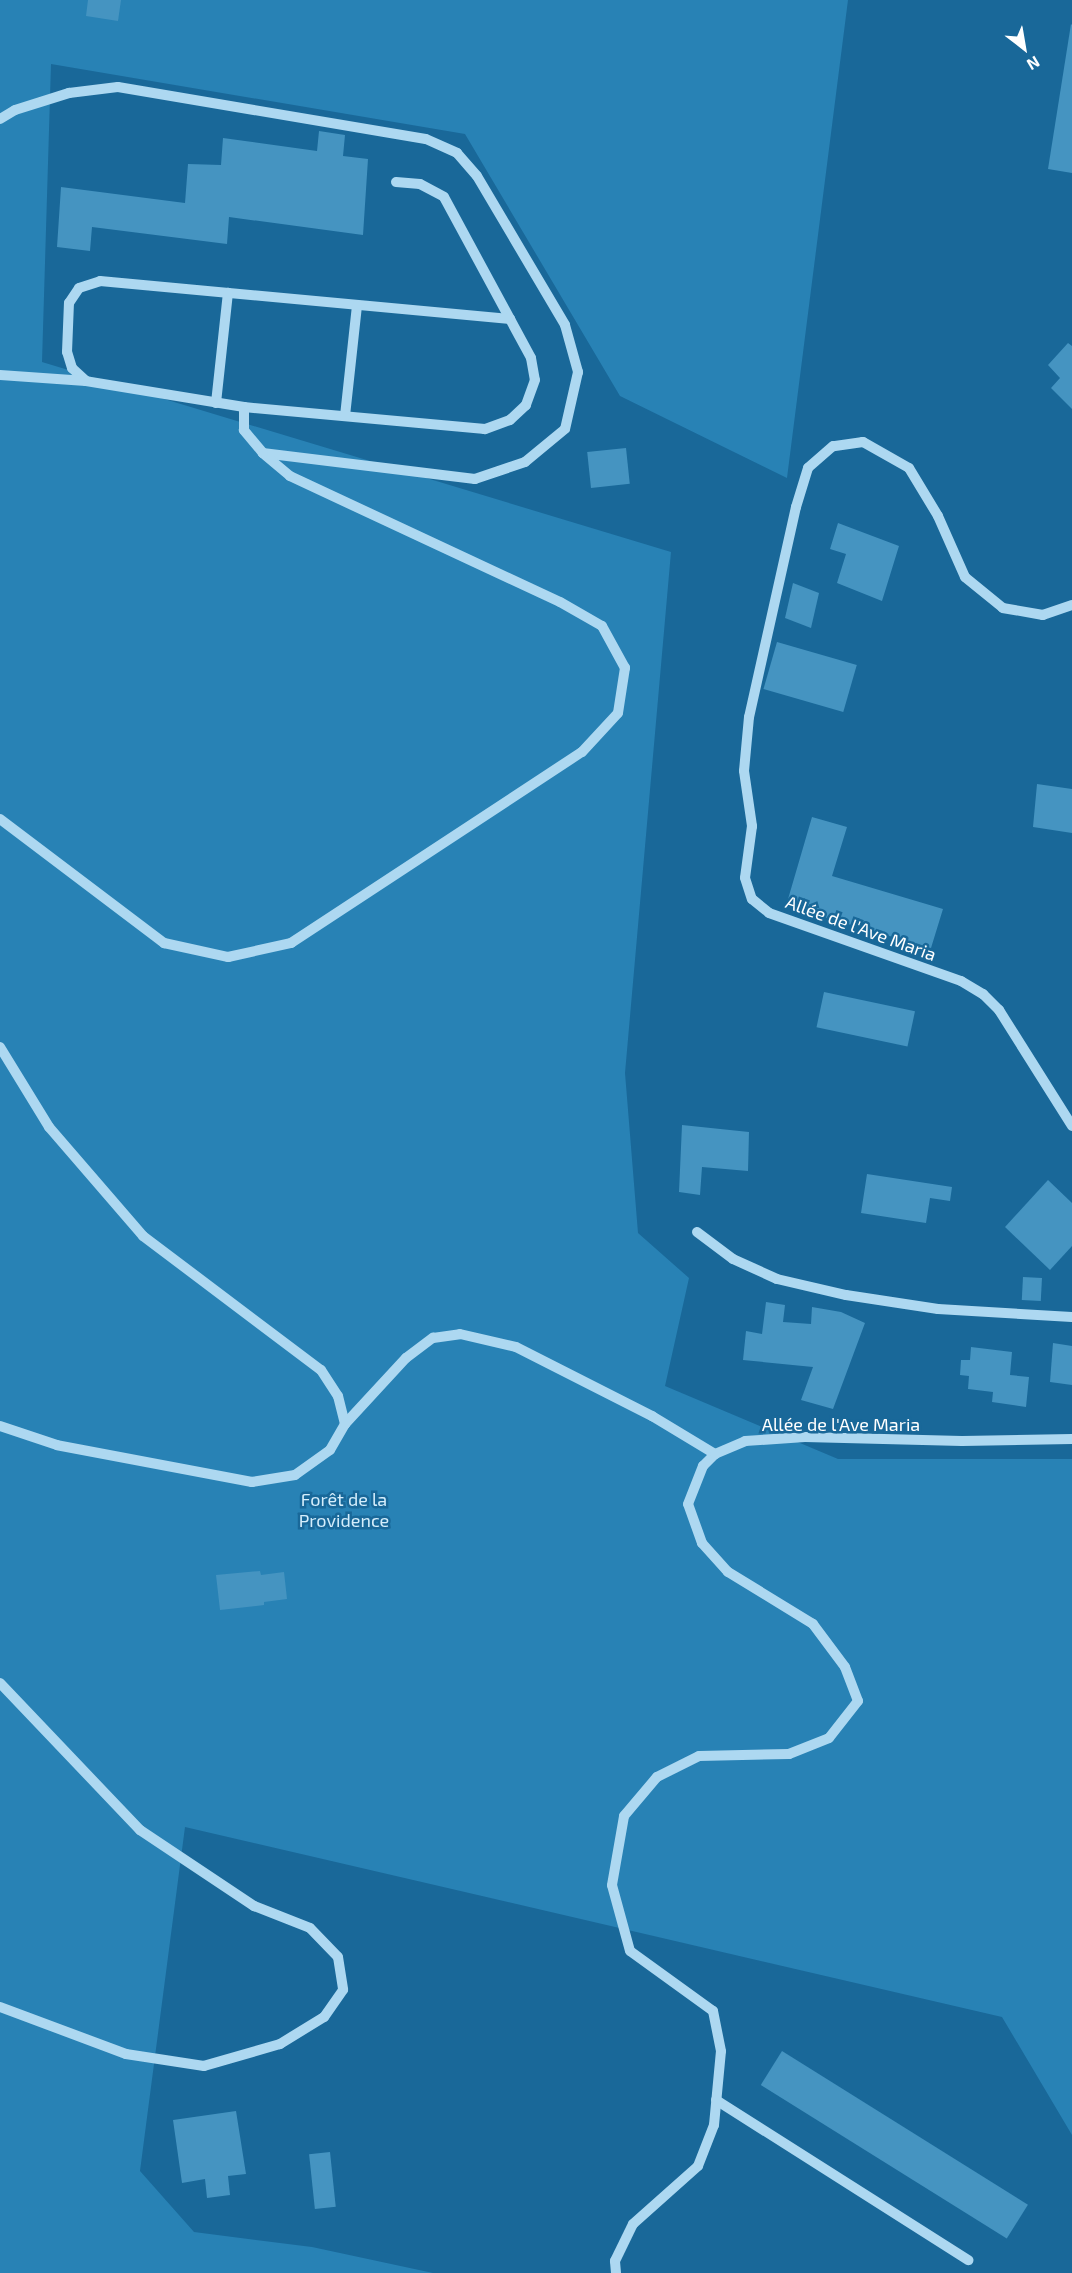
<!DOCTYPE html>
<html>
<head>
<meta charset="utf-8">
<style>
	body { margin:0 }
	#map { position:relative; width:1072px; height:2273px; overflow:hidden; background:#196899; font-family:"Exo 2",sans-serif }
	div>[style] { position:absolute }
	.green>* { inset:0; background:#2882b5 }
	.building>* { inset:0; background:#4594c1; transform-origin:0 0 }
	.minor>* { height:10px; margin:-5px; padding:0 5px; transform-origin:5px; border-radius:5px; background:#add8f1 }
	span { translate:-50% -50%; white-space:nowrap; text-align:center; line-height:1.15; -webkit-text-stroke:5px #196899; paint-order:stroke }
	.street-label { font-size:18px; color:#fff }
	.park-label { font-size:18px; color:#d5eefc }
	.north { position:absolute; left:994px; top:18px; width:60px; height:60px; -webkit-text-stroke:4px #196899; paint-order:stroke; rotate:149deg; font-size:16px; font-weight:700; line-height:24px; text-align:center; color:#fff }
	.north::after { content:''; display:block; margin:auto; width:21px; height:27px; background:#fff; clip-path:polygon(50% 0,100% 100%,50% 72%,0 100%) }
</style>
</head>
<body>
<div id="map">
	<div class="green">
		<div style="clip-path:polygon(0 0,848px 0,787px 478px,620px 396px,465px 134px,51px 64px,42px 362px,671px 552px,625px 1073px,638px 1233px,689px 1278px,665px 1386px,838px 1459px,1072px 1459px,1072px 2135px,1002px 2017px,185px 1827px,140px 2171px,194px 2232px,312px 2247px,433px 2273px,0 2273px)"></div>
	</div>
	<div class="building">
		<div style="clip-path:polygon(88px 0,121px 0,118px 21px,86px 16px)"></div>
		<div style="clip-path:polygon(1071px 24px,1072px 25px,1072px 173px,1048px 169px)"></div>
		<div style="clip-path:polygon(319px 131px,345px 135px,343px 156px,368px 159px,363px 235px,229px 217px,227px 244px,92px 227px,90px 251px,57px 247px,61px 187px,185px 203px,188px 164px,221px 165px,223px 138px,317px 151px)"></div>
		<div style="clip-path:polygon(1068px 343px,1072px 346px,1072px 409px,1051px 388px,1060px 378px,1048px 365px)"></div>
		<div style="left:626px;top:448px;width:36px;height:39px;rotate:84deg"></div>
		<div style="clip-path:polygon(838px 523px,899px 546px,882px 601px,837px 583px,846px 554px,830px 549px)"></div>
		<div style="clip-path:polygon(793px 583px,819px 593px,811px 628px,785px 618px)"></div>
		<div style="left:777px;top:642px;width:83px;height:49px;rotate:16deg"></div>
		<div style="clip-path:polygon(1037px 784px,1072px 789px,1072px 833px,1033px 827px)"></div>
		<div style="clip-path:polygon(812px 817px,847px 827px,832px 876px,943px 909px,931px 948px,786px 906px)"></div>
		<div style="left:824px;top:992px;width:93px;height:36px;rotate:12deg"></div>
		<div style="clip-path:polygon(682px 1125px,749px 1132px,748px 1171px,702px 1167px,700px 1195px,679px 1192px)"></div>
		<div style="clip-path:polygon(867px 1174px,952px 1187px,950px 1201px,930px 1198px,926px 1223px,861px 1213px)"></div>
		<div style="clip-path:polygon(1048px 1180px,1072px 1203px,1072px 1246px,1050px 1270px,1005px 1227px)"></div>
		<div style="left:1023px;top:1277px;width:19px;height:23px;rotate:3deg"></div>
		<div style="clip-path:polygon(766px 1302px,785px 1305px,783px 1322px,811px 1324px,812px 1307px,841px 1312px,865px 1323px,833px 1409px,801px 1400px,813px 1367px,743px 1360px,746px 1331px,762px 1334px)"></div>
		<div style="clip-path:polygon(1053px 1343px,1072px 1346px,1072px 1385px,1050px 1382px)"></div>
		<div style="clip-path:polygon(971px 1347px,1012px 1352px,1010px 1375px,1029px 1377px,1026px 1407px,992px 1402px,993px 1392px,968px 1389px,969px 1376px,960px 1375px,961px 1360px,970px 1360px)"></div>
		<div style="clip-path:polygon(260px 1571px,261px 1575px,284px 1572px,287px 1599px,264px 1602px,264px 1605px,220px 1610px,216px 1575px)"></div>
		<div style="left:782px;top:2051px;width:290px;height:40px;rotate:32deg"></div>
		<div style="clip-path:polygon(236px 2111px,246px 2174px,228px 2176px,230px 2195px,207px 2198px,205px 2179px,182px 2183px,173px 2120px)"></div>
		<div style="left:330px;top:2152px;width:55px;height:21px;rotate:84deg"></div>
	</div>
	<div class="minor">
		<div style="left:0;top:119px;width:17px;rotate:-31deg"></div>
		<div style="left:15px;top:110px;width:57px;rotate:-17.5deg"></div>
		<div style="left:69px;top:93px;width:49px;rotate:-7deg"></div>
		<div style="left:118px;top:87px;width:312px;rotate:9.6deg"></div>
		<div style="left:426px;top:139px;width:34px;rotate:24deg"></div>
		<div style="left:457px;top:153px;width:30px;rotate:49deg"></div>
		<div style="left:477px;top:176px;width:173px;rotate:59.4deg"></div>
		<div style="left:565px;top:325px;width:49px;rotate:74.5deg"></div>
		<div style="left:578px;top:372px;width:58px;rotate:102.8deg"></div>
		<div style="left:565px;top:429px;width:52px;rotate:140.5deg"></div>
		<div style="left:525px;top:462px;width:53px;rotate:161.2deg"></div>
		<div style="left:475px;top:479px;width:214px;rotate:-173deg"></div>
		<div style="left:396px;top:182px;width:24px;rotate:5deg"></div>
		<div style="left:420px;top:184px;width:27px;rotate:28deg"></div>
		<div style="left:444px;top:197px;width:183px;rotate:61.6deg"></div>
		<div style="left:531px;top:358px;width:22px;rotate:80deg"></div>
		<div style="left:535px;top:380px;width:27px;rotate:110deg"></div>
		<div style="left:526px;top:405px;width:22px;rotate:137deg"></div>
		<div style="left:510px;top:420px;width:27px;rotate:160deg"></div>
		<div style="left:485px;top:429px;width:242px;rotate:-174.8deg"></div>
		<div style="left:244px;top:407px;width:160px;rotate:-170.7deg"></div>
		<div style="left:86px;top:381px;width:19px;rotate:-137deg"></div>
		<div style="left:72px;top:368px;width:17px;rotate:-107deg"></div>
		<div style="left:67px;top:352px;width:49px;rotate:-87.7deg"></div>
		<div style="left:69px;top:303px;width:18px;rotate:-56deg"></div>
		<div style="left:79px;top:288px;width:22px;rotate:-18deg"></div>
		<div style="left:100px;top:281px;width:412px;rotate:5.3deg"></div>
		<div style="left:0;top:375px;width:86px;rotate:4deg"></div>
		<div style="left:216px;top:403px;width:111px;rotate:-83.8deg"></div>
		<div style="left:345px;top:416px;width:111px;rotate:-83.8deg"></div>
		<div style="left:1072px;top:605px;width:31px;rotate:161deg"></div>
		<div style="left:1043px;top:615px;width:41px;rotate:-170.1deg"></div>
		<div style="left:1003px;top:608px;width:49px;rotate:-140.8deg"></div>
		<div style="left:965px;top:577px;width:67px;rotate:-113.9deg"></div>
		<div style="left:938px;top:516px;width:56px;rotate:-121.1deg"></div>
		<div style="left:909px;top:468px;width:53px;rotate:-150.5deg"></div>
		<div style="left:863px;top:442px;width:30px;rotate:172deg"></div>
		<div style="left:833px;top:446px;width:33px;rotate:139deg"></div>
		<div style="left:808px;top:468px;width:41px;rotate:107.1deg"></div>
		<div style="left:796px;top:507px;width:215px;rotate:102.6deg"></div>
		<div style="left:749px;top:717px;width:54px;rotate:95.3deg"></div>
		<div style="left:744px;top:771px;width:56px;rotate:81.7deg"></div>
		<div style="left:752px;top:826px;width:52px;rotate:97.7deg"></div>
		<div style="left:745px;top:878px;width:22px;rotate:72deg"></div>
		<div style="left:752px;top:899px;width:22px;rotate:39deg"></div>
		<div style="left:769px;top:913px;width:204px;rotate:19.5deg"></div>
		<div style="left:961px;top:981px;width:26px;rotate:31deg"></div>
		<div style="left:983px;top:994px;width:23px;rotate:45deg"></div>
		<div style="left:999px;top:1010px;width:137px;rotate:57.8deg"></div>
		<div style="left:0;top:819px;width:206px;rotate:37.1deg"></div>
		<div style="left:164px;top:943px;width:66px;rotate:12.3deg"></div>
		<div style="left:228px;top:957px;width:65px;rotate:-12.5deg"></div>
		<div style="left:291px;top:943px;width:348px;rotate:-33.3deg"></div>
		<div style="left:582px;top:752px;width:53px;rotate:-47.3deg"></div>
		<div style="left:618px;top:713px;width:46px;rotate:-81.2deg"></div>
		<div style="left:625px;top:668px;width:48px;rotate:-118.7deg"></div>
		<div style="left:602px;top:626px;width:48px;rotate:-150.3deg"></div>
		<div style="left:560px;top:602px;width:298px;rotate:-155deg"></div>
		<div style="left:290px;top:476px;width:35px;rotate:-140deg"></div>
		<div style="left:263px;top:453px;width:30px;rotate:-130deg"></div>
		<div style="left:244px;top:430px;width:23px;rotate:-90deg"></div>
		<div style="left:0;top:1047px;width:94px;rotate:58.5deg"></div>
		<div style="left:49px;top:1127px;width:144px;rotate:49.2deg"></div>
		<div style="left:143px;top:1236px;width:223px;rotate:37deg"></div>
		<div style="left:321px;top:1370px;width:31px;rotate:57deg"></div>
		<div style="left:338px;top:1396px;width:29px;rotate:76deg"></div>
		<div style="left:345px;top:1424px;width:30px;rotate:120deg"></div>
		<div style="left:330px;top:1450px;width:43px;rotate:144.5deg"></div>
		<div style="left:295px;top:1475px;width:44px;rotate:170.8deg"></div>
		<div style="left:252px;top:1482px;width:198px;rotate:-169.3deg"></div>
		<div style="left:57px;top:1445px;width:60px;rotate:-161.6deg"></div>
		<div style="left:697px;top:1232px;width:45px;rotate:36.9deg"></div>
		<div style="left:733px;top:1259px;width:48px;rotate:24.4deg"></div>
		<div style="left:777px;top:1279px;width:71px;rotate:13.1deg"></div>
		<div style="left:846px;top:1295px;width:93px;rotate:8.7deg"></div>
		<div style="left:938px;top:1309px;width:134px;rotate:3.4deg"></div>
		<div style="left:345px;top:1424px;width:90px;rotate:-47.3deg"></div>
		<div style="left:406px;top:1358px;width:34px;rotate:-37deg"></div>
		<div style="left:433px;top:1338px;width:27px;rotate:-8deg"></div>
		<div style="left:460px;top:1334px;width:57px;rotate:13.1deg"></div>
		<div style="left:516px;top:1347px;width:153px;rotate:26.9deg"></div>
		<div style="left:652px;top:1416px;width:74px;rotate:31.1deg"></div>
		<div style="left:0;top:1683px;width:203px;rotate:46.4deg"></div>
		<div style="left:140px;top:1830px;width:137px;rotate:33.7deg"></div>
		<div style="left:254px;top:1906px;width:60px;rotate:21.4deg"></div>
		<div style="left:310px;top:1928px;width:40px;rotate:46deg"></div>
		<div style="left:338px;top:1957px;width:33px;rotate:81deg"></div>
		<div style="left:343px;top:1990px;width:33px;rotate:125deg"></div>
		<div style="left:324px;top:2017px;width:52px;rotate:148.5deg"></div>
		<div style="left:280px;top:2044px;width:79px;rotate:163.9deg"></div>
		<div style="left:204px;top:2066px;width:79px;rotate:-171.3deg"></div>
		<div style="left:126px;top:2054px;width:134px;rotate:-159.5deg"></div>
		<div style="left:716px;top:2100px;width:299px;rotate:32.4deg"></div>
		<div style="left:616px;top:2273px;width:12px;rotate:-95deg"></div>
		<div style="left:615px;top:2261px;width:41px;rotate:-64.1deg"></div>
		<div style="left:633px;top:2224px;width:87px;rotate:-41.7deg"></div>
		<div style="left:698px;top:2166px;width:44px;rotate:-68.7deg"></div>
		<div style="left:714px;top:2125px;width:74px;rotate:-84.6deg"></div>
		<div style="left:721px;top:2051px;width:41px;rotate:-101.3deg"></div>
		<div style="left:713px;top:2011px;width:102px;rotate:-144.1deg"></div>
		<div style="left:630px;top:1951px;width:68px;rotate:-105.3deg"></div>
		<div style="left:612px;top:1885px;width:70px;rotate:-80.1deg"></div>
		<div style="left:624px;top:1816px;width:51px;rotate:-49.8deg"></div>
		<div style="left:657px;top:1777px;width:47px;rotate:-26.6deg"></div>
		<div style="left:699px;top:1756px;width:90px;rotate:-1.3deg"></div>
		<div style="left:789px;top:1754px;width:43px;rotate:-21.8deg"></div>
		<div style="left:829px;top:1738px;width:47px;rotate:-51.9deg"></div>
		<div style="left:858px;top:1701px;width:36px;rotate:-111deg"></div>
		<div style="left:845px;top:1667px;width:54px;rotate:-126.7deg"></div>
		<div style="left:813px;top:1624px;width:100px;rotate:-148.5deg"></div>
		<div style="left:728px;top:1572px;width:39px;rotate:-132deg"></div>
		<div style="left:702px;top:1543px;width:41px;rotate:-109.7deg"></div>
		<div style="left:688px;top:1504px;width:41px;rotate:-68.5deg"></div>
		<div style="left:703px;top:1466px;width:17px;rotate:-45deg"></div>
		<div style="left:715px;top:1454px;width:33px;rotate:-23deg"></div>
		<div style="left:745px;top:1441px;width:60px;rotate:-3.8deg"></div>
		<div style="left:805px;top:1437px;width:157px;rotate:1.5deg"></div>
		<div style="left:962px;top:1441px;width:110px;rotate:-1deg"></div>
	</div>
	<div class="street-label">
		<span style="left:861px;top:928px;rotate:20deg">Allée de l'Ave Maria</span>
		<span style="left:841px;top:1424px">Allée de l'Ave Maria</span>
	</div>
	<div class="park-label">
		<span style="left:344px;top:1510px">Forêt de la<br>Providence</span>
	</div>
	<div class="north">N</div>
</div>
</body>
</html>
